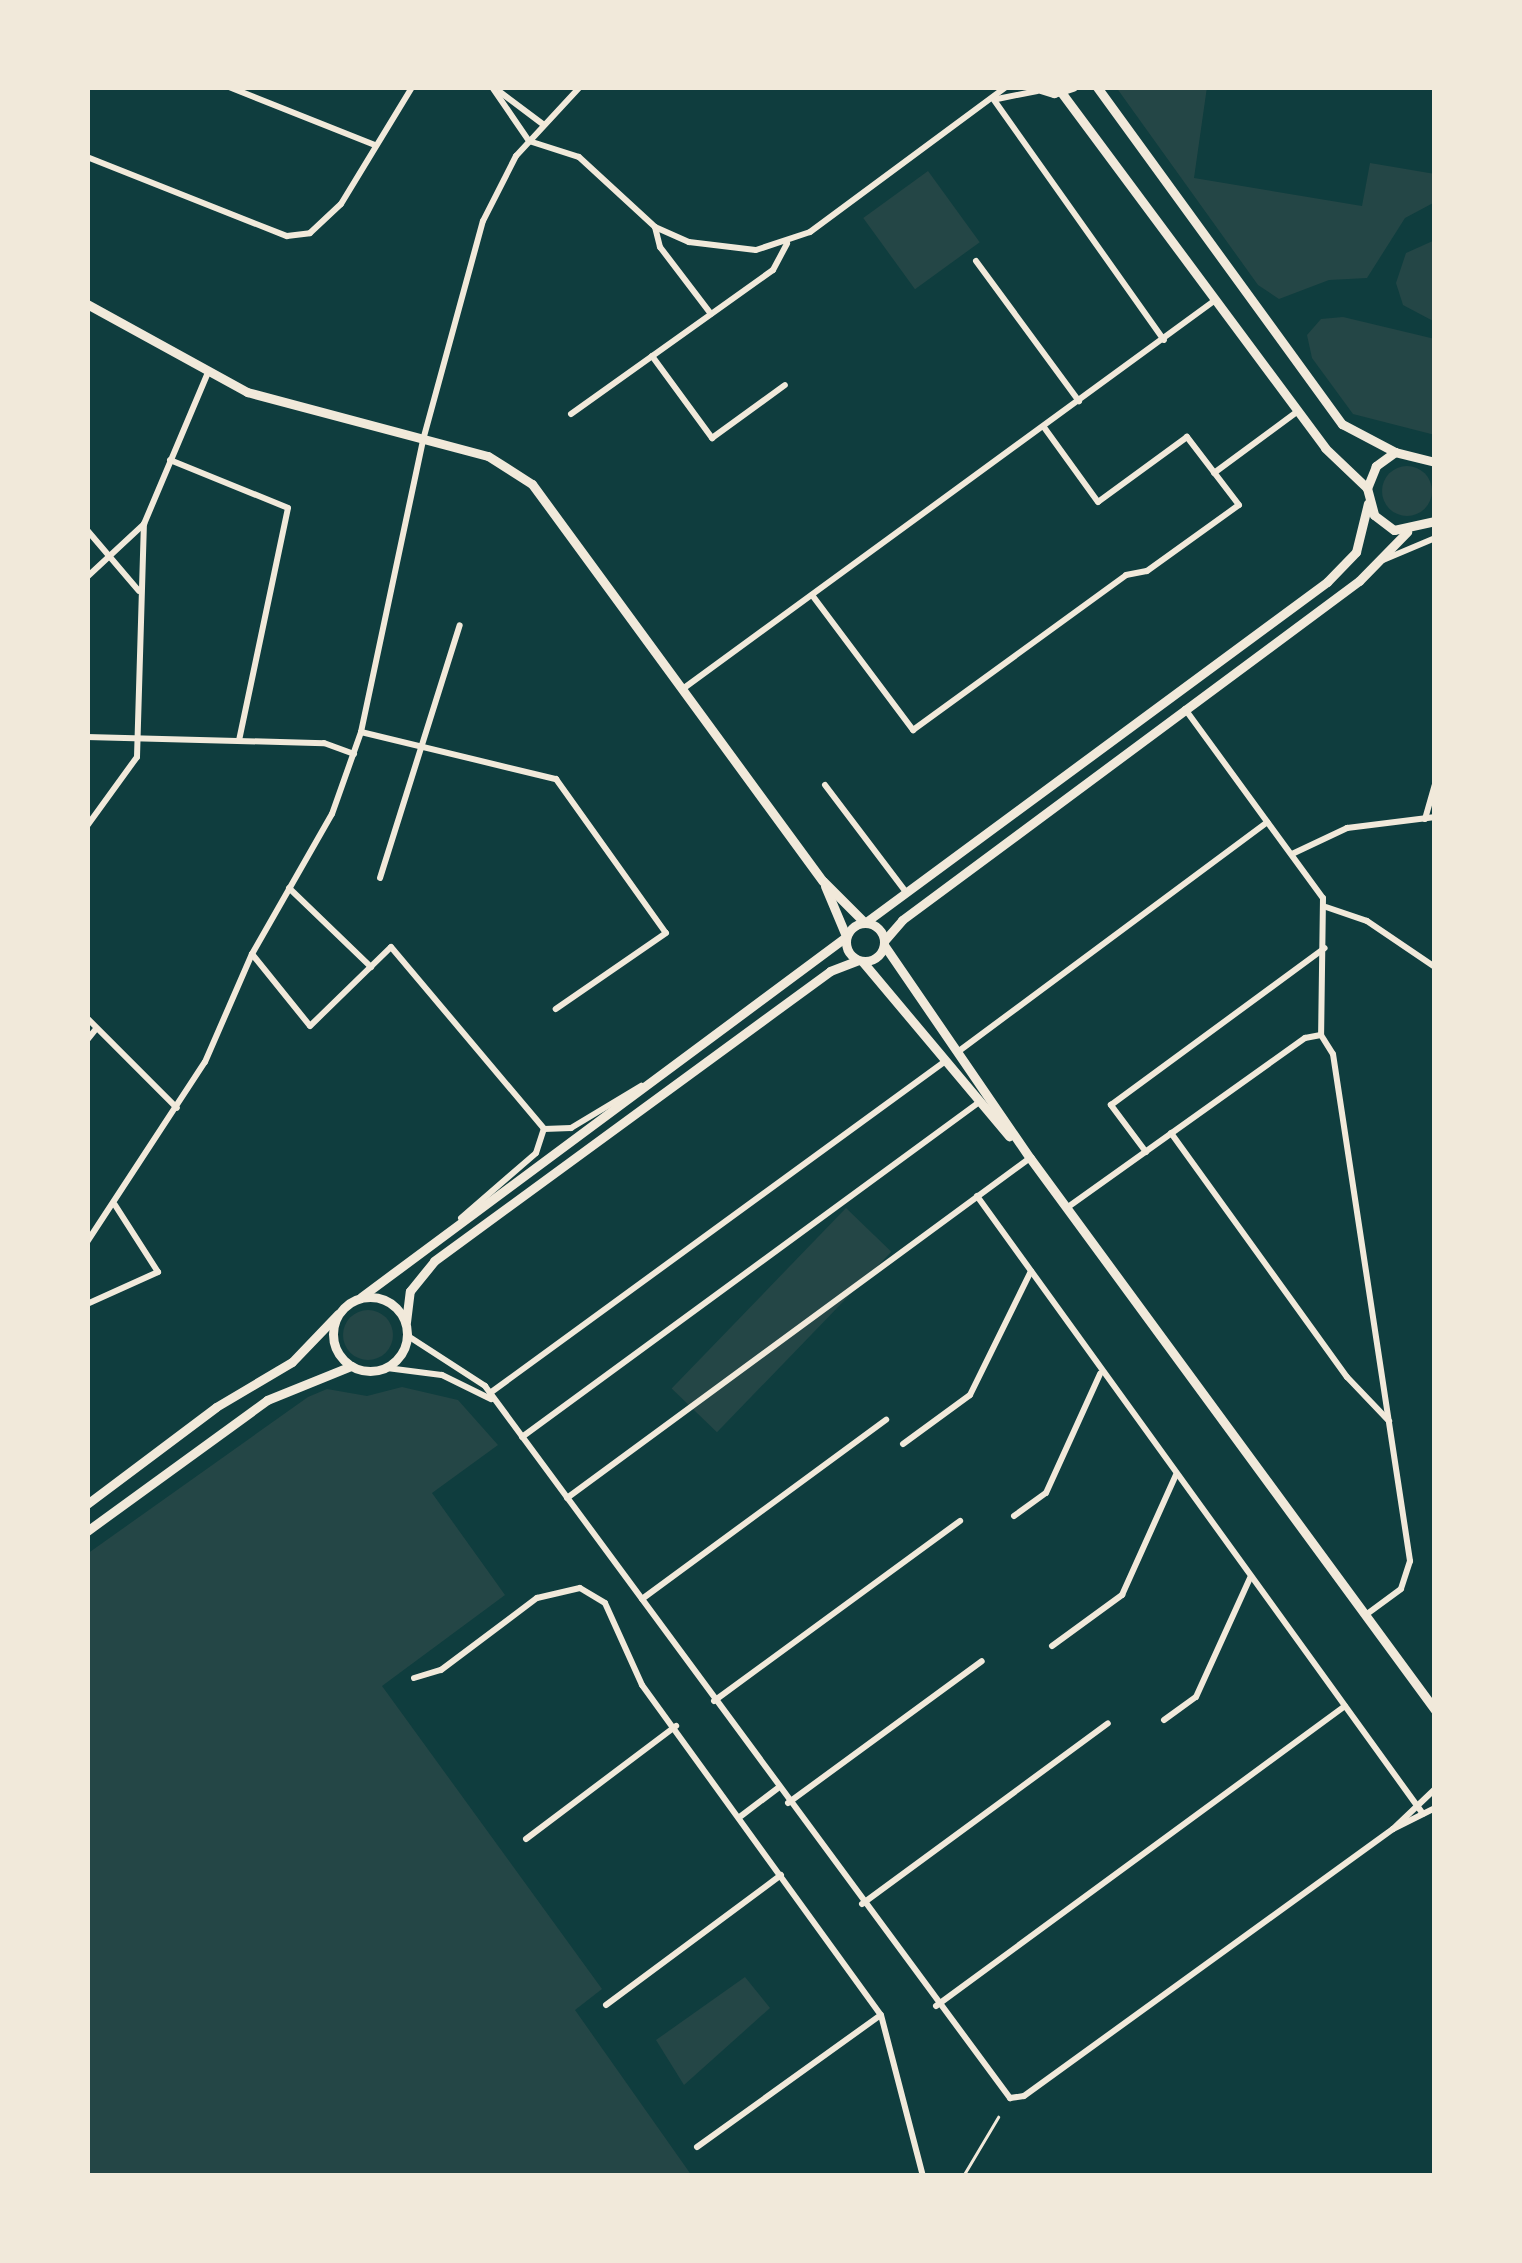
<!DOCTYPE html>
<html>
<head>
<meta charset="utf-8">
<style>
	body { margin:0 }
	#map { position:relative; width:1522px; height:2263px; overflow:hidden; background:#0f3d3e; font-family:"Varela Round",sans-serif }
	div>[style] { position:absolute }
	.green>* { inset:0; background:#244646; transform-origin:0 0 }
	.round { border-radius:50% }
	.service>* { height:3px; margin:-1.5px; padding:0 1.5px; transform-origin:1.5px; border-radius:1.5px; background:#f1e9da }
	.minor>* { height:6px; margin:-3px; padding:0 3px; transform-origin:3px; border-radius:3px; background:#f1e9da }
	.tertiary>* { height:9px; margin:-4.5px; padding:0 4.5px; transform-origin:4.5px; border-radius:4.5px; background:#f1e9da }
	.secondary>* { height:9px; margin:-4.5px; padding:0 4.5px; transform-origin:4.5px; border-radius:4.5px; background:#f1e9da }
	.secondary>.ring { margin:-4.5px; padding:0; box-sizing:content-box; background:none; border:9px solid #f1e9da; border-radius:50% }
	span { translate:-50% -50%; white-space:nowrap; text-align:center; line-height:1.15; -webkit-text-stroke:12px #f1e9da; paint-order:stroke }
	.frame { position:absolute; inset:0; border:90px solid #f1e9da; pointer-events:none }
</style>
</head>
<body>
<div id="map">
	<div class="green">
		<div style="clip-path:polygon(1116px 87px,1207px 87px,1194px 178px,1362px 206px,1370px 163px,1435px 174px,1435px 202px,1405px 218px,1367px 278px,1329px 280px,1279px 299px,1258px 285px)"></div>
		<div style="left:928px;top:171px;width:88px;height:80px;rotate:54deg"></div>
		<div style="clip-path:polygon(1435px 240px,1435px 322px,1403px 305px,1396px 283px,1406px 253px)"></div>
		<div style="clip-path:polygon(1343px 317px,1435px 339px,1435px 435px,1353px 414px,1312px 358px,1307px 335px,1321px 319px)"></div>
		<div class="round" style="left:1382px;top:466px;width:50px;height:50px"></div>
		<div style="left:846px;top:1208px;width:63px;height:251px;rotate:44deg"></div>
		<div class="round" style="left:343px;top:1310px;width:50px;height:50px"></div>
		<div style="clip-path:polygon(402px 1387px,458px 1400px,498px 1445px,432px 1493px,505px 1595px,382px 1686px,602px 1989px,575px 2010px,692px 2176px,87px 2176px,87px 1554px,308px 1397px,327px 1389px,367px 1396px)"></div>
		<div style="clip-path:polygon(745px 1977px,770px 2008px,684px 2085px,656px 2040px)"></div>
	</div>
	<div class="service">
		<div style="left:963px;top:2176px;width:69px;rotate:-59.3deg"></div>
	</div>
	<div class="minor">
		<div style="left:229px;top:87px;width:157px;rotate:21.7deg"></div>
		<div style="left:492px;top:87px;width:65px;rotate:55.6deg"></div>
		<div style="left:500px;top:92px;width:55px;rotate:36.9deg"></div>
		<div style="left:997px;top:99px;width:41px;rotate:-11.3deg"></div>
		<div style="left:994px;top:100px;width:294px;rotate:54.7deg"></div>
		<div style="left:529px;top:141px;width:52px;rotate:17.7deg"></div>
		<div style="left:579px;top:157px;width:103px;rotate:42.6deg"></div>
		<div style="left:655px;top:227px;width:37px;rotate:24deg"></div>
		<div style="left:689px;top:242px;width:67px;rotate:6.8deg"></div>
		<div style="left:756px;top:250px;width:57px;rotate:-18.4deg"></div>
		<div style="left:810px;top:232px;width:244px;rotate:-36.5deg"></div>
		<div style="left:87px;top:157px;width:215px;rotate:21.6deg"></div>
		<div style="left:287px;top:236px;width:23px;rotate:-7deg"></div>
		<div style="left:310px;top:233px;width:42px;rotate:-43.1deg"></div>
		<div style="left:341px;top:204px;width:137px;rotate:-58.7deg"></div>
		<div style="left:655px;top:227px;width:21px;rotate:76deg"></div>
		<div style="left:660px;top:247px;width:84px;rotate:52.7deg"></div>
		<div style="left:976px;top:261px;width:174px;rotate:53.7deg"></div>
		<div style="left:652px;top:356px;width:102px;rotate:53.8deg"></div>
		<div style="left:712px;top:438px;width:90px;rotate:-36deg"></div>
		<div style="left:571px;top:414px;width:248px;rotate:-35.5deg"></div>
		<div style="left:773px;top:270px;width:30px;rotate:-62deg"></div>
		<div style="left:170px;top:460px;width:127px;rotate:22.1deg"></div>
		<div style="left:288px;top:508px;width:237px;rotate:101.9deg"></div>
		<div style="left:1214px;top:473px;width:104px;rotate:-36.4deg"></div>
		<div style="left:87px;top:530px;width:80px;rotate:49.6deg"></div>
		<div style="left:1383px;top:560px;width:56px;rotate:-22.9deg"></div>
		<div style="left:87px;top:577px;width:78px;rotate:-42.9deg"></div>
		<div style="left:812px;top:595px;width:169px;rotate:53.2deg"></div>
		<div style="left:913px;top:730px;width:263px;rotate:-36deg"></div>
		<div style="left:1126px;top:575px;width:21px;rotate:-11deg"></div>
		<div style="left:1147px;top:571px;width:113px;rotate:-35.7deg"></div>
		<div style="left:1239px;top:505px;width:86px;rotate:-127.4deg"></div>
		<div style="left:1187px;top:437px;width:110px;rotate:143.9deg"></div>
		<div style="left:1098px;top:502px;width:92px;rotate:-125.8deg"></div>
		<div style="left:684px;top:688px;width:656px;rotate:-36.14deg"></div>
		<div style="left:1185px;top:709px;width:234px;rotate:53.9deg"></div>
		<div style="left:1323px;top:898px;width:137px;rotate:90.8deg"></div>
		<div style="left:361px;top:732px;width:201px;rotate:13.6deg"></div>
		<div style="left:556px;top:779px;width:189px;rotate:54.5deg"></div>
		<div style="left:666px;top:933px;width:134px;rotate:145.4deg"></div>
		<div style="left:87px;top:737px;width:237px;rotate:1.5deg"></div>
		<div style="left:324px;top:743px;width:32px;rotate:20deg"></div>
		<div style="left:825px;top:785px;width:134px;rotate:52.9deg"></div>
		<div style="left:1425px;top:819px;width:35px;rotate:-74deg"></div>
		<div style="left:87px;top:826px;width:85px;rotate:-54.1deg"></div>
		<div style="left:137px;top:757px;width:233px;rotate:-88.3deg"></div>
		<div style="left:144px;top:524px;width:162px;rotate:-67.1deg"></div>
		<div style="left:1292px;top:854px;width:61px;rotate:-25.3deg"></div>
		<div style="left:1347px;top:828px;width:89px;rotate:-7.1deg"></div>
		<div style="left:380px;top:878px;width:265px;rotate:-72.5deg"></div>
		<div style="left:289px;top:888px;width:114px;rotate:43.9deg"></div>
		<div style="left:1326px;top:907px;width:43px;rotate:18.9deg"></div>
		<div style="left:1367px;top:921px;width:82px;rotate:34.1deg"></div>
		<div style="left:252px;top:954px;width:92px;rotate:51.1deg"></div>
		<div style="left:310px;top:1026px;width:113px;rotate:-44.3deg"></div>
		<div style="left:391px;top:947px;width:238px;rotate:49.9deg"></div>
		<div style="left:87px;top:1018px;width:127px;rotate:45deg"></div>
		<div style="left:1321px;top:1035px;width:22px;rotate:58deg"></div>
		<div style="left:1333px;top:1054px;width:513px;rotate:81.36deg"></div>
		<div style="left:1410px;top:1561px;width:29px;rotate:108deg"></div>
		<div style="left:1401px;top:1589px;width:42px;rotate:143.7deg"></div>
		<div style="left:87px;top:1040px;width:14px;rotate:-51deg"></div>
		<div style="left:959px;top:1051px;width:384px;rotate:-36.6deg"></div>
		<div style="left:544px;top:1129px;width:27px;rotate:-2deg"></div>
		<div style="left:571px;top:1128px;width:82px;rotate:-31deg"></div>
		<div style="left:1171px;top:1133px;width:301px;rotate:54.2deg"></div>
		<div style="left:1347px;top:1377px;width:61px;rotate:46.3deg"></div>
		<div style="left:1146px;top:1152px;width:59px;rotate:-126.7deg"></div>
		<div style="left:1111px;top:1105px;width:265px;rotate:-36.3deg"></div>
		<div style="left:977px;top:1196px;width:762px;rotate:54.18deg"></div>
		<div style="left:1068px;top:1207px;width:291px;rotate:-35.5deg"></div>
		<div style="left:1305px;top:1038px;width:16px;rotate:-11deg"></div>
		<div style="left:461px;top:1218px;width:99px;rotate:-40.9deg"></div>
		<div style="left:536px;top:1153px;width:25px;rotate:-72deg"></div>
		<div style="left:87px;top:1242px;width:215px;rotate:-56.8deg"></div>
		<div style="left:205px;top:1062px;width:118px;rotate:-66.5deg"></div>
		<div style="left:252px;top:954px;width:161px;rotate:-60.3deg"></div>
		<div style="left:332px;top:814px;width:87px;rotate:-70.5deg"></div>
		<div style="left:361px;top:732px;width:299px;rotate:-78deg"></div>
		<div style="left:423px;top:440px;width:227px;rotate:-74.7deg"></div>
		<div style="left:483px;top:221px;width:73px;rotate:-63.1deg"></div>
		<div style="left:516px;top:156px;width:94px;rotate:-47.2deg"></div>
		<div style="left:87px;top:1304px;width:78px;rotate:-24.3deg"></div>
		<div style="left:158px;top:1272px;width:80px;rotate:-122.7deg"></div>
		<div style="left:408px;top:1336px;width:92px;rotate:33deg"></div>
		<div style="left:485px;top:1386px;width:885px;rotate:53.6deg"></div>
		<div style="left:1010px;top:2098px;width:14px;rotate:-8deg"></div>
		<div style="left:1024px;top:2096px;width:455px;rotate:-35.9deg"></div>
		<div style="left:1393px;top:1829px;width:47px;rotate:-26.6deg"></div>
		<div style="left:387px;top:1368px;width:55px;rotate:7.3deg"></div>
		<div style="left:442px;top:1375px;width:55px;rotate:26.1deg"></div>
		<div style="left:490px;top:1393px;width:562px;rotate:-36.09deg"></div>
		<div style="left:522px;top:1437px;width:565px;rotate:-36.22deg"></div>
		<div style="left:903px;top:1444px;width:83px;rotate:-36.2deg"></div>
		<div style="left:970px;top:1395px;width:138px;rotate:-63.8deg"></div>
		<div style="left:567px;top:1498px;width:574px;rotate:-36.29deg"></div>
		<div style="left:1014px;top:1516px;width:39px;rotate:-36deg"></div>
		<div style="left:1046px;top:1493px;width:131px;rotate:-65.6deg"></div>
		<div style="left:642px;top:1599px;width:303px;rotate:-36.3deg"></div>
		<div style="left:1052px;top:1646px;width:87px;rotate:-36.1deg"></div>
		<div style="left:1122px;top:1595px;width:132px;rotate:-65.8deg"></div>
		<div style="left:414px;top:1678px;width:28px;rotate:-17deg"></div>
		<div style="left:441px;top:1670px;width:120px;rotate:-36.9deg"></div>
		<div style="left:537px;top:1598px;width:44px;rotate:-13.1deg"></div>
		<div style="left:580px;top:1588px;width:29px;rotate:31deg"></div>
		<div style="left:605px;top:1603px;width:90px;rotate:65.7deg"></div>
		<div style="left:642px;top:1685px;width:407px;rotate:54.1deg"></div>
		<div style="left:881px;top:2015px;width:166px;rotate:75.4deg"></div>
		<div style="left:714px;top:1701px;width:305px;rotate:-36.2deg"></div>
		<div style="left:1164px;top:1720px;width:39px;rotate:-36deg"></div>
		<div style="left:1196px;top:1697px;width:131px;rotate:-65.6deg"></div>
		<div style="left:788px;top:1803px;width:240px;rotate:-36.2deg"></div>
		<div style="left:741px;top:1816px;width:46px;rotate:-37.1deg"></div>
		<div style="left:1393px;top:1829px;width:58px;rotate:-43.6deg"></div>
		<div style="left:526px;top:1839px;width:188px;rotate:-37deg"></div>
		<div style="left:862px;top:1904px;width:305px;rotate:-36.3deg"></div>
		<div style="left:606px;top:2005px;width:218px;rotate:-36.6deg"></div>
		<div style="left:936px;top:2006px;width:507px;rotate:-36.26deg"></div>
		<div style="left:697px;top:2147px;width:226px;rotate:-35.7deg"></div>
	</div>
	<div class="tertiary">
		<div style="left:1034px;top:87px;width:21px;rotate:17deg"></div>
		<div style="left:1054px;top:93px;width:20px;rotate:-18deg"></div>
		<div style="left:1097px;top:87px;width:417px;rotate:54deg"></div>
		<div style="left:1342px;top:424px;width:60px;rotate:27.8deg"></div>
		<div style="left:1061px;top:92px;width:443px;rotate:53.4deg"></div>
		<div style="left:1325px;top:448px;width:58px;rotate:43.6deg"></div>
		<div style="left:87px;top:304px;width:183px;rotate:28.8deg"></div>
		<div style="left:247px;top:392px;width:249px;rotate:14.9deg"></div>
		<div style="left:488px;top:456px;width:52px;rotate:32.5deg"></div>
		<div style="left:532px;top:484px;width:492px;rotate:53.8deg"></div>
		<div style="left:823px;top:881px;width:58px;rotate:45deg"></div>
		<div style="left:825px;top:886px;width:54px;rotate:67.2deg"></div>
	</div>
	<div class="secondary">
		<div style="left:1435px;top:462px;width:41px;rotate:-166deg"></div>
		<div style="left:1395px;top:452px;width:24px;rotate:144deg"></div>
		<div style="left:1376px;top:466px;width:24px;rotate:112deg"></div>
		<div style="left:1367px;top:488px;width:28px;rotate:75deg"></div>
		<div style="left:1374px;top:515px;width:25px;rotate:37deg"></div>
		<div style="left:1394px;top:530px;width:42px;rotate:-12.4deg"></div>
		<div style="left:866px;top:922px;width:573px;rotate:-36.41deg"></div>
		<div style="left:1327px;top:582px;width:42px;rotate:-46deg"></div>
		<div style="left:1356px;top:552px;width:50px;rotate:-76.2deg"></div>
		<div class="ring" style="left:846px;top:923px;width:29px;height:29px"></div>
		<div style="left:884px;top:941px;width:28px;rotate:-49deg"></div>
		<div style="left:902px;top:920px;width:569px;rotate:-36.57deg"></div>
		<div style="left:1359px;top:581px;width:69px;rotate:-45.6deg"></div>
		<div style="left:884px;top:945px;width:258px;rotate:55.6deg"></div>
		<div style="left:1030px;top:1158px;width:685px;rotate:53.73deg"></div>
		<div style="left:862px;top:961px;width:229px;rotate:50deg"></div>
		<div class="ring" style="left:333px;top:1297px;width:65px;height:65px"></div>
		<div style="left:361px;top:1297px;width:604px;rotate:-36.59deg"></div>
		<div style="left:406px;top:1322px;width:31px;rotate:-83deg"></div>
		<div style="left:410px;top:1291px;width:38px;rotate:-51deg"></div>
		<div style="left:434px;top:1261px;width:491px;rotate:-36.2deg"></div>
		<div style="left:830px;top:971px;width:30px;rotate:-21deg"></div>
		<div style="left:87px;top:1504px;width:161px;rotate:-36.9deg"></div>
		<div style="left:216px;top:1407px;width:88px;rotate:-30.6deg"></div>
		<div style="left:292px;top:1362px;width:66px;rotate:-46.2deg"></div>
		<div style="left:87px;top:1531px;width:223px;rotate:-36deg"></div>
		<div style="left:267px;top:1400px;width:91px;rotate:-22deg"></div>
	</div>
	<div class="frame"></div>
</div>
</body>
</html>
